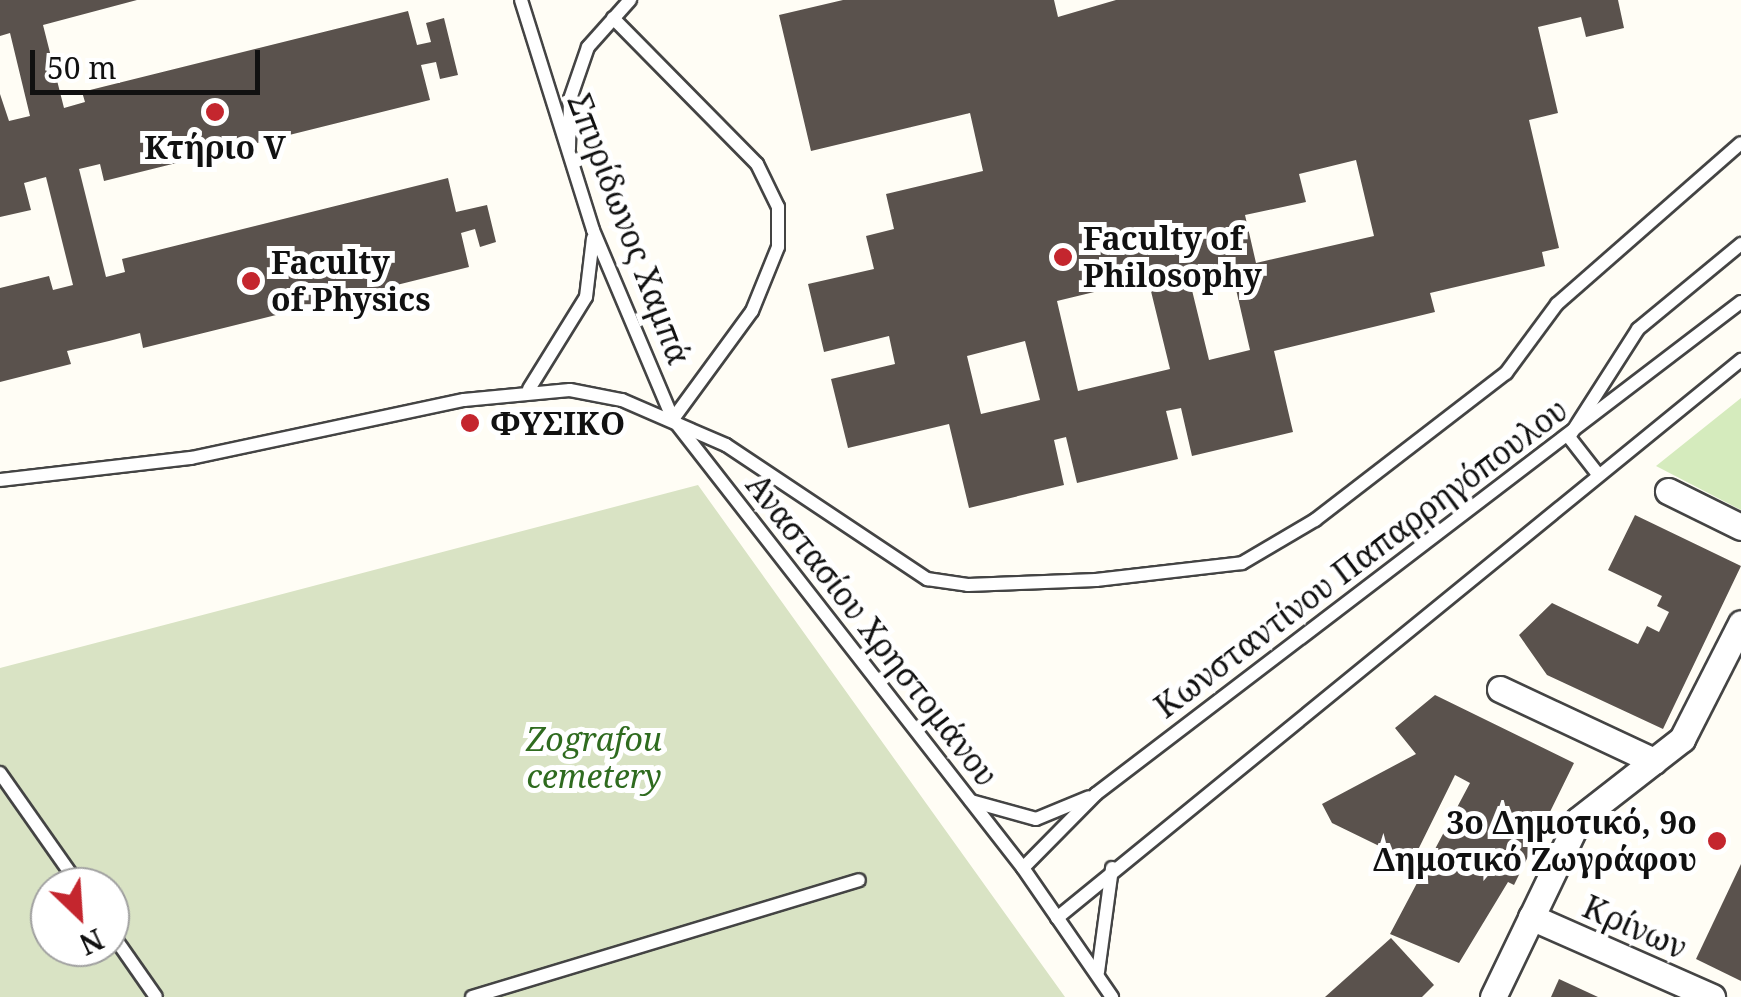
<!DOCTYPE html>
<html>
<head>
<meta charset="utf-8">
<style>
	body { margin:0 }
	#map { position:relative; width:1741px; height:997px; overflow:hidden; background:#fffdf5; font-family:"Noto Serif",serif }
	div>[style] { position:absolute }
	.green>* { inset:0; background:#d5ebbd }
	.cemetery>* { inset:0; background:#d9e3c4 }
	.building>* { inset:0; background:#5a524d }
	.roads { filter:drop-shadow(2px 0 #444) drop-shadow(-2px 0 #444) drop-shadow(0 2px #444) drop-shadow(0 -2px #444) }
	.lane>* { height:12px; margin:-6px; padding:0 6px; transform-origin:6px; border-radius:6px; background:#fff }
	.street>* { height:25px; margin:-12.5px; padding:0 12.5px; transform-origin:12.5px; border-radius:12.5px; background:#fff }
	.dots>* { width:28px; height:28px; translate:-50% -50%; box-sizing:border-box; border:5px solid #fff; border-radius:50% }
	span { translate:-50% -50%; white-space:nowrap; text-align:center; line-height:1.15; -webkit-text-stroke:10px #fff; paint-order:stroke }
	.poi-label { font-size:32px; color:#111; font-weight:700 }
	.left { translate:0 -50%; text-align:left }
	.right { translate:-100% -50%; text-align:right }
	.street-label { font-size:32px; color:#111 }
	.park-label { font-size:32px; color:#2f6b1f; font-style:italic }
	.north { position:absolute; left:30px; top:867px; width:100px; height:100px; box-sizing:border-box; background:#fff; border:2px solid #a0a0a0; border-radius:50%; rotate:155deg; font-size:28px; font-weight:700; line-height:40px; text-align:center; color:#111 }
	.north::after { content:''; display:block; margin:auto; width:35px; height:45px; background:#c4262e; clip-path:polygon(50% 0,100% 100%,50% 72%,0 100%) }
	.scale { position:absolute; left:30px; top:50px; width:230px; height:45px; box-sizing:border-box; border:5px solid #111; border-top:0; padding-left:12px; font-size:30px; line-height:35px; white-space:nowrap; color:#111; -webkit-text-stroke:8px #fff; paint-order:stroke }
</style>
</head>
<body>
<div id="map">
	<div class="green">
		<div style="clip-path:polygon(1741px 398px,1741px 510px,1656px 466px)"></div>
	</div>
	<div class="cemetery">
		<div style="clip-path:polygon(evenodd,698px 485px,1065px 997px,0 997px,0 668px,698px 485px,50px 887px,110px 887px,110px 947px,50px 947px,50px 887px)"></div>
	</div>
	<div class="building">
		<div style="clip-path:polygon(0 0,137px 0,43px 25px,64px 108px,85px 102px,82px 92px,408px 11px,417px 45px,431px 42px,426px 23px,444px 18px,458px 75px,440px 79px,436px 62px,421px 65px,430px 100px,104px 181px,100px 164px,79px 169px,106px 277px,125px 272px,122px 259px,448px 178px,456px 212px,487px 205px,496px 242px,480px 247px,475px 229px,461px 233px,469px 267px,143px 348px,140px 333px,109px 341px,67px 351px,71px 364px,0 382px,0 288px,49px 276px,53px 290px,73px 285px,46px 177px,24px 183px,31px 210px,0 217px,0 94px,9px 121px,30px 116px,10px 33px,0 36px)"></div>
		<div style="clip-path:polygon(evenodd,843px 0,1054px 0,1058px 17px,1116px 0,1618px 0,1624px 28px,1586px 37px,1581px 17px,1538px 27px,1558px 113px,1529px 120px,1559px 248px,1542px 252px,1545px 266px,1430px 293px,1435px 312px,1274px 351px,1293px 432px,1192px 456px,1181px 408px,1166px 411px,1178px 459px,1077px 483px,1066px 437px,1054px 440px,1064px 485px,969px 508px,949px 424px,848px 448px,831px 379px,895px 364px,889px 336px,824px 352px,808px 284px,874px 269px,866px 236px,894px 229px,886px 194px,983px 171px,970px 113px,811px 151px,779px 15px,843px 0,1356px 160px,1374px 236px,1256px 263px,1245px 215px,1306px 202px,1299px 174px,1356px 160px,843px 0,1232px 272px,1250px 350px,1209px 360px,1190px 282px,1232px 272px,843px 0,1148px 279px,1170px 369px,1078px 391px,1057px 301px,1148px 279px,843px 0,1025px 341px,1040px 400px,981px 414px,967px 356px,1025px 341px)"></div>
		<div style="clip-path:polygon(1635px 515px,1741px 566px,1663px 729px,1547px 675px,1519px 635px,1552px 603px,1638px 644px,1647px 626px,1659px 632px,1669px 612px,1657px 606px,1662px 596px,1608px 570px)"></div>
		<div style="clip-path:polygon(1435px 695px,1574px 763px,1514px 885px,1508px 882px,1459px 963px,1390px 934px,1470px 783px,1455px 775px,1412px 862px,1332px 823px,1322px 804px,1416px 754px,1395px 728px)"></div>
		<div style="clip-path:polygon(1741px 864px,1741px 981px,1696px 959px)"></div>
		<div style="clip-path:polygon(1391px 938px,1434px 985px,1422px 997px,1325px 997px)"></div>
		<div style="clip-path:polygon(1559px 979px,1598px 997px,1551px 997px)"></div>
	</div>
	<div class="roads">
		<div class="lane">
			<div style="left:521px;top:0;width:241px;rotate:72.6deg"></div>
			<div style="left:593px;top:230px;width:205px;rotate:67.1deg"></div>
			<div style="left:673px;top:419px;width:569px;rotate:52.06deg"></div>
			<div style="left:1023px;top:868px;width:157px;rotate:55.4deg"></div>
			<div style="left:613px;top:18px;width:205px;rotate:45.4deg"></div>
			<div style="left:757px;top:164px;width:48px;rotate:64deg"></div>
			<div style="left:778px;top:207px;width:40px;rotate:90deg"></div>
			<div style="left:778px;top:247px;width:69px;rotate:112.1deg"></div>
			<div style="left:752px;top:311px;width:134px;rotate:126.2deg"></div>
			<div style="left:569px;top:149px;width:50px;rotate:-88.9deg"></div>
			<div style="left:570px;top:99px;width:55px;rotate:-70.9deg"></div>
			<div style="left:588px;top:47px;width:63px;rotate:-48.2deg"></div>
			<div style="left:529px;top:389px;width:108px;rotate:-58.2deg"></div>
			<div style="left:586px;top:297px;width:59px;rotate:-83.2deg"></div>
			<div style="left:1597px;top:473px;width:46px;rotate:-127.9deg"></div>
			<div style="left:1569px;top:437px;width:128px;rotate:-57.4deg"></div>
			<div style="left:1638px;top:329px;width:134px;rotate:-39.5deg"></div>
			<div style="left:0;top:480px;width:192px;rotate:-6.6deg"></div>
			<div style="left:191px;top:458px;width:279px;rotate:-12deg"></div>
			<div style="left:464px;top:400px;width:106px;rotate:-5.4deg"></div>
			<div style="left:570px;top:390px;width:53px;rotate:10.9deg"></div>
			<div style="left:622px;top:400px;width:113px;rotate:23.4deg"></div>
			<div style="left:726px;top:445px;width:242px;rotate:33.7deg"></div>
			<div style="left:927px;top:579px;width:41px;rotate:8.3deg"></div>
			<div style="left:968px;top:585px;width:128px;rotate:-2.2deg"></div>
			<div style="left:1096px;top:580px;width:147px;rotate:-6.6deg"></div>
			<div style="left:1242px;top:563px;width:85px;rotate:-30.5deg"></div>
			<div style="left:1315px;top:520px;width:241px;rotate:-37.6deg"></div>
			<div style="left:1506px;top:373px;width:86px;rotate:-53.5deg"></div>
			<div style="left:1557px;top:304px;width:244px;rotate:-41.2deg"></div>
			<div style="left:0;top:773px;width:139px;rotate:54.9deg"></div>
			<div style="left:971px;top:801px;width:67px;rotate:15.5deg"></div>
			<div style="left:1036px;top:819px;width:57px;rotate:-22.5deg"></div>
			<div style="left:1023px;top:868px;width:104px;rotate:-45.4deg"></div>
			<div style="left:1096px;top:794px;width:811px;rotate:-37.34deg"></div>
			<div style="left:1057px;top:918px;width:883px;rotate:-39.21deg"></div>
			<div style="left:110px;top:931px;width:80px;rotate:55.1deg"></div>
			<div style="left:1098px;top:972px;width:105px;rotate:-82.3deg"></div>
			<div style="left:472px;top:997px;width:404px;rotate:-16.8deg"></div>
		</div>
		<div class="street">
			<div style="left:1668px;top:491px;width:81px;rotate:26.3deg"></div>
			<div style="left:1500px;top:689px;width:170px;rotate:25.1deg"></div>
			<div style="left:1531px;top:917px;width:198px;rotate:23.8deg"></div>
			<div style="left:1493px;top:997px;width:196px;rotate:-64.3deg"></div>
			<div style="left:1578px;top:820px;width:132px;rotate:-37.9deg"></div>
			<div style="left:1682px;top:739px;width:130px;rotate:-63deg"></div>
		</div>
	</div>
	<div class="dots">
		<div style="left:215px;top:112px;background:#c4262e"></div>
		<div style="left:1063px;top:257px;background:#c4262e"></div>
		<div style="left:251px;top:281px;background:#c4262e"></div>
		<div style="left:470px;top:423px;background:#c4262e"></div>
		<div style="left:1717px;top:841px;background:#c4262e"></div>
	</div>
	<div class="poi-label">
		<span style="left:215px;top:147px">Κτήριο V</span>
		<span class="left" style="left:1083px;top:257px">Faculty of<br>Philosophy</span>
		<span class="left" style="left:271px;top:281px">Faculty<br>of Physics</span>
		<span class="left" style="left:490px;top:423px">ΦΥΣΙΚΟ</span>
		<span class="right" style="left:1697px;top:841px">3ο Δημοτικό, 9ο<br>Δημοτικό Ζωγράφου</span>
	</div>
	<div class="street-label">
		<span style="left:629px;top:229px;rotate:69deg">Σπυρίδωνος Χαμπά</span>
		<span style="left:1361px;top:558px;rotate:-37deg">Κωνσταντίνου Παπαρρηγόπουλου</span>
		<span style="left:872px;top:630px;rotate:52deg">Αναστασίου Χρηστομάνου</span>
		<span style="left:1635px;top:927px;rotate:24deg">Κρίνων</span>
	</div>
	<div class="park-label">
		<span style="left:594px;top:758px">Zografou<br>cemetery</span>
	</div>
	<div class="north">N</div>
	<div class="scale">50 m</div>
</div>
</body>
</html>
